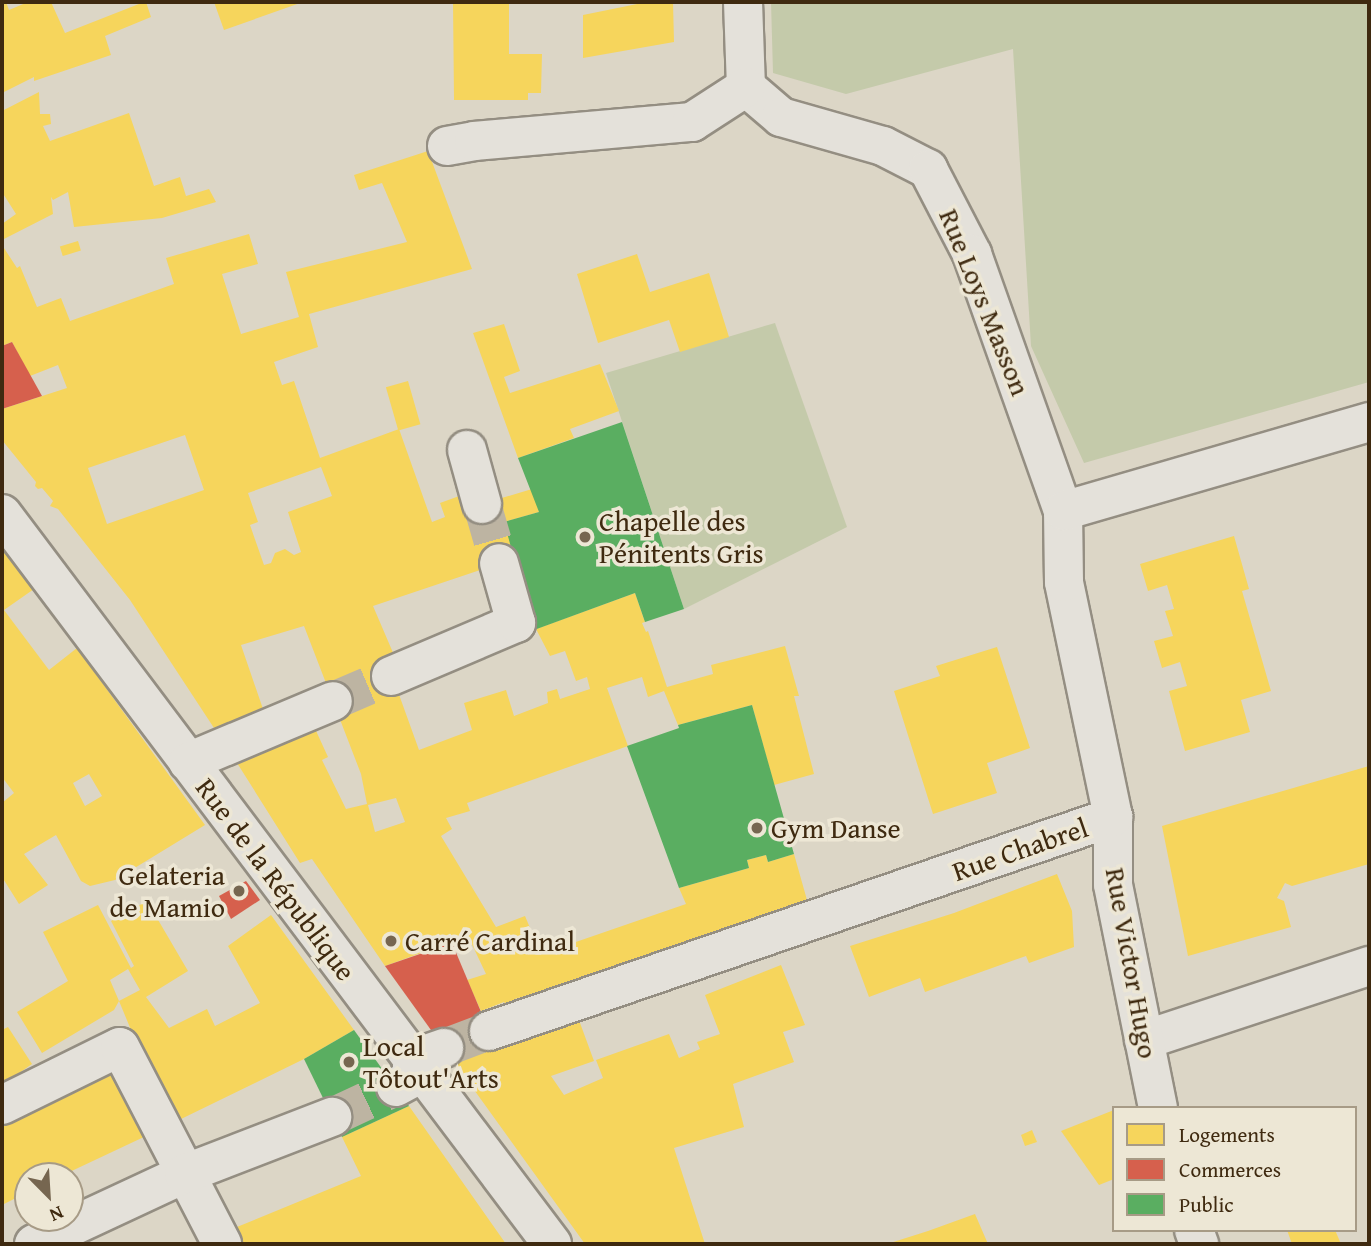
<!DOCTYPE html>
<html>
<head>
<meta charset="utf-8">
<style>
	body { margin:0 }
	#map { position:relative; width:1371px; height:1246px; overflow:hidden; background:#dcd6c6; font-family:"Gentium Book Plus",serif }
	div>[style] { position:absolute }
	.green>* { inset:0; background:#c4caaa }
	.homes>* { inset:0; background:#f6d55c; transform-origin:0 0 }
	.shops>* { inset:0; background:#d6604d }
	.public>* { inset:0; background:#5aae61 }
	.minor-tunnel>* { height:38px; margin-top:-19px; transform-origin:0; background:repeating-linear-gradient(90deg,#bdb4a2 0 38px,transparent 0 57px) }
	.roads { filter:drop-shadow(2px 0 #948e82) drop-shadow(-2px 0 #948e82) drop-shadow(0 2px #948e82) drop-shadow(0 -2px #948e82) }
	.minor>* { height:38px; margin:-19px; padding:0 19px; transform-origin:19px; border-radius:19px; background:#e4e1da }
	.dots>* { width:19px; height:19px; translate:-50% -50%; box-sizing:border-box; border:4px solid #ede7d5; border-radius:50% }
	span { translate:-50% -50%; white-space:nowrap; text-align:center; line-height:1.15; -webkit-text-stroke:7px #ede7d5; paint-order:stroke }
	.street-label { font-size:28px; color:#3f2a10 }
	.poi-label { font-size:28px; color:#3f2a10 }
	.left { translate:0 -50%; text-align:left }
	.right { translate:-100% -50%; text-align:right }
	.frame { position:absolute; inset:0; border:4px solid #3f2a10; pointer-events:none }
	.legend { position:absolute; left:1112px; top:1106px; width:245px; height:126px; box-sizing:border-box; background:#ede7d5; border:2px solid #a79b86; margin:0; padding:9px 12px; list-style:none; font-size:21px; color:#3f2a10 }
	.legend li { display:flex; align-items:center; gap:14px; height:35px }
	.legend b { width:35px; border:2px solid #a79b86 }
	.north { position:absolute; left:14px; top:1162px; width:70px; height:70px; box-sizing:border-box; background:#ede7d5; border:2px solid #a79b86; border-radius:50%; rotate:156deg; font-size:19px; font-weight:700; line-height:28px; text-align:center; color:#3f2a10 }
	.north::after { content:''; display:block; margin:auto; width:24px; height:32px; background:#766650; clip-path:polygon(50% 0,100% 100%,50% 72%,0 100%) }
</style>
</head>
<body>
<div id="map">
	<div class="green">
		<div style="clip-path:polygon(771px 2px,1369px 2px,1369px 382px,1084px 463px,1031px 346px,1013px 49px,846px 94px,773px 73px)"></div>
		<div style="clip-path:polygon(775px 323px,847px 527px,684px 609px,606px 373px)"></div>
	</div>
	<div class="homes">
		<div style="clip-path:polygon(2px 2px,6px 2px,9px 10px,28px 2px,51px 2px,65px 33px,144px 2px,146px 2px,151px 17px,105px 36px,111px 55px,34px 81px,34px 77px,2px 93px)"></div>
		<div style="clip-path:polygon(214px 2px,303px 2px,224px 30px)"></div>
		<div style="clip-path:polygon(453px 2px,509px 2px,509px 54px,542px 54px,541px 93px,528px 93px,528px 100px,454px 100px)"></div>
		<div style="clip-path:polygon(647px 2px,673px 2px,674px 42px,583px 58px,583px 15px)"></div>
		<div style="clip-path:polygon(39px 92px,40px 114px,50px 114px,51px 124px,43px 126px,50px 141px,129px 113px,154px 186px,180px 177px,186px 196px,209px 189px,216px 202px,162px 218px,74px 227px,68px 192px,53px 200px,51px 197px,53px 214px,2px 240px,2px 224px,16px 214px,2px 192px,2px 111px)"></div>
		<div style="clip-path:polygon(evenodd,428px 151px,472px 269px,309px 314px,318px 347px,274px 362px,282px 385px,294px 381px,320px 458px,399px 429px,432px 522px,445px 517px,440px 503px,462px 495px,482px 504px,532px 489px,539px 512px,504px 522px,516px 558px,373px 606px,397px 662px,397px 689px,419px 750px,472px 730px,464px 703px,506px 690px,514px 716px,548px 703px,547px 692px,557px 689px,560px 699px,590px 689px,587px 677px,576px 681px,565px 651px,550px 656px,536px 629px,635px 593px,645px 622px,642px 623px,646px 632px,648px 631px,667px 687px,713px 674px,711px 665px,785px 646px,799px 696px,794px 696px,814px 774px,774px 785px,752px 705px,678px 725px,664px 691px,648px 697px,642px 677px,607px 688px,628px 746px,467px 803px,470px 811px,446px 818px,452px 829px,441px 836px,496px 927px,525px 916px,541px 954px,686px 904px,679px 888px,749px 868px,747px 860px,766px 855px,768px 862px,794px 854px,807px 900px,552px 993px,551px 988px,515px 999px,515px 1004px,508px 1006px,504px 1002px,481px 1011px,467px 980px,486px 974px,468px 936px,385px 966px,312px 859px,300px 863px,232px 755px,312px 722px,328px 757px,322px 760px,346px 809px,367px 804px,361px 774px,304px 626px,241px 645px,263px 709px,214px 728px,130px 600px,58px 509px,50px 506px,53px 501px,42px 488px,38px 489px,35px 486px,36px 482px,2px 440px,2px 409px,67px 388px,58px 365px,30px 376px,12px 342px,2px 346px,2px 245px,17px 268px,20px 266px,37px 307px,61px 298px,70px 321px,174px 284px,166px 258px,249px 234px,258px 264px,222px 274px,241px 334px,299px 317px,286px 272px,407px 242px,382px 183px,359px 190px,354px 175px,428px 151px,185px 435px,204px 490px,107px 524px,88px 468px,185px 435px,428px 151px,321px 467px,332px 496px,288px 512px,301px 552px,294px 555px,285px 549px,275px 553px,271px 563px,264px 565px,250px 525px,258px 522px,248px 493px,321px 467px,428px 151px,396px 798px,405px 822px,375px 832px,368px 805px,396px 798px)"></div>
		<div style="left:78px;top:241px;width:10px;height:19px;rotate:73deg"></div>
		<div style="clip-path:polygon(637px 254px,650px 292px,709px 273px,729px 337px,680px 352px,669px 320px,598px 343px,577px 274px)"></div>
		<div style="clip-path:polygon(504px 324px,520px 371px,504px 377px,510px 393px,600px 364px,619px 411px,570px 429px,574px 438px,518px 458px,473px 333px)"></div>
		<div style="left:408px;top:381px;width:45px;height:23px;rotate:74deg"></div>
		<div style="clip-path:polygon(1234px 536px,1249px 589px,1242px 591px,1271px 691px,1241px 700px,1250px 732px,1185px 751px,1169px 691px,1187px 686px,1180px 662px,1162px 668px,1154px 641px,1173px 636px,1165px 611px,1174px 609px,1167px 585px,1148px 591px,1140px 564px)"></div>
		<div style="clip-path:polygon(evenodd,2px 544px,34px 589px,4px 610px,49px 670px,77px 648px,205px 825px,115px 880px,90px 886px,81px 881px,56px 835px,24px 854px,48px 885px,19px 904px,2px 877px,2px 803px,14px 793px,2px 777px,2px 544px,89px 774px,102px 796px,85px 806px,73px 783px,89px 774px)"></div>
		<div style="clip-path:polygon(997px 647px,1030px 748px,987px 763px,997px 793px,933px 814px,894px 691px,940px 676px,936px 666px)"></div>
		<div style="clip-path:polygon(1369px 766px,1369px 864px,1292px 886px,1285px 883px,1277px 898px,1284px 901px,1291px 927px,1188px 956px,1162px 826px)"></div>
		<div style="clip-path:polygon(1057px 874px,1072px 911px,1074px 947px,1029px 963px,1026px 956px,925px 992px,920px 978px,869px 997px,850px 946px,954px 913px)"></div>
		<div style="clip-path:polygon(147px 901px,188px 971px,146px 997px,169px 1028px,207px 1009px,215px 1026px,260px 1003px,228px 946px,271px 915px,354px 1030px,304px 1059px,179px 1120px,141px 1054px,119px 1001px,140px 990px,128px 969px,110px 980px,119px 1001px,114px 1010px,42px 1053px,17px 1012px,68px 981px,43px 932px,98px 905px,131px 968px,134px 966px,111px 921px)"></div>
		<div style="clip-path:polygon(781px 965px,805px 1025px,783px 1032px,794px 1062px,733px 1084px,744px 1127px,674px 1148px,705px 1244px,585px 1244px,436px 1037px,484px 1019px,576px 1012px,594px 1061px,551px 1076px,564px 1095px,603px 1078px,596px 1060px,669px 1034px,679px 1058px,700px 1049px,697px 1042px,720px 1034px,705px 995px)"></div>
		<div style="clip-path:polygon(8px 1027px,32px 1064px,2px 1085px,2px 1030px)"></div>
		<div style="clip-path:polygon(117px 1066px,146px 1136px,61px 1176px,28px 1176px,28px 1192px,2px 1205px,2px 1122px)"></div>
		<div style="clip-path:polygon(409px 1106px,506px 1244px,240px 1244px,232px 1229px,361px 1176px,342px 1137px)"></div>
		<div style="clip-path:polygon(1114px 1110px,1114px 1179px,1099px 1185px,1061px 1131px)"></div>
		<div style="clip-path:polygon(1032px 1130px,1037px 1142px,1025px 1146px,1021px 1135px)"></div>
		<div style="clip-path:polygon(975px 1214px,988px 1244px,887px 1244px,928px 1231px)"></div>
		<div style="clip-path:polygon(1287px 1230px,1335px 1230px,1341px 1244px,1292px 1244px)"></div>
	</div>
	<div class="shops">
		<div style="clip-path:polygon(12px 342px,42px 396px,2px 409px,2px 346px)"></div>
		<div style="clip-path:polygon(246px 881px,260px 900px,231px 919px,219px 896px)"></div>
		<div style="clip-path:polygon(452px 943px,484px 1019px,436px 1037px,385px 966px)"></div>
	</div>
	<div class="public">
		<div style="clip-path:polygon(622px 422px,684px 609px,645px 622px,635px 593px,534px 630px,504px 522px,539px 512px,518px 458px)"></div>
		<div style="clip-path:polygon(752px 705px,794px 854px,768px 862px,766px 855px,747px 860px,749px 868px,679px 888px,627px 746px,679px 728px,678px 725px)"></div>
		<div style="clip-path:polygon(354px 1030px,409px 1106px,342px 1137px,304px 1059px)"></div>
	</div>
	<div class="minor-tunnel">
		<div style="left:482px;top:504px;width:61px;rotate:73.9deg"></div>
		<div style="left:333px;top:701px;width:63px;rotate:-23.3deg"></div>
		<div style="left:444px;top:1048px;width:48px;rotate:-20.7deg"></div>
		<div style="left:332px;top:1117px;width:71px;rotate:-25.1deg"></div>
	</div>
	<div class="roads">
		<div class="minor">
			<div style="left:743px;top:2px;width:85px;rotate:88deg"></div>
			<div style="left:746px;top:87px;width:46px;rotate:40.6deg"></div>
			<div style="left:781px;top:117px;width:106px;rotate:15.9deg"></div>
			<div style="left:883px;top:146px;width:51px;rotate:27.1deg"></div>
			<div style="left:928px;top:169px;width:96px;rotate:62.6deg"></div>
			<div style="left:972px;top:254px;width:273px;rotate:70.5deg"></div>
			<div style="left:447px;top:146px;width:27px;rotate:-10deg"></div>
			<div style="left:474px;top:141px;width:219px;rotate:-5deg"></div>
			<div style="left:692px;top:122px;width:64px;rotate:-32.9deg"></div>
			<div style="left:467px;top:450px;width:56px;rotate:74.5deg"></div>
			<div style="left:2px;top:514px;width:914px;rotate:53deg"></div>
			<div style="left:391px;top:676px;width:136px;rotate:-23deg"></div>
			<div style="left:516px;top:623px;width:62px;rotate:-105.8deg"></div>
			<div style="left:188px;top:762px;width:157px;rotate:-22.8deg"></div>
			<div style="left:489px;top:1031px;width:660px;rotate:-18.93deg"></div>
			<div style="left:1144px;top:1040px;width:237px;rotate:-18.2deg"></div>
			<div style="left:396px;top:1087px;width:18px;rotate:-29deg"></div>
			<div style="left:412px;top:1078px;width:19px;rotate:-90deg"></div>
			<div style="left:412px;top:1059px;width:34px;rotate:-19deg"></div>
			<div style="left:2px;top:1105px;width:131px;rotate:-26.2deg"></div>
			<div style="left:120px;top:1047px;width:222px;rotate:62.6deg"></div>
			<div style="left:1158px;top:1108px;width:228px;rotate:-101.4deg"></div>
			<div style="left:1113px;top:884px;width:67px;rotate:-90deg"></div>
			<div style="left:1113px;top:817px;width:240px;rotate:-101.8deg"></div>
			<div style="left:1064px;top:582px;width:71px;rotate:-90.8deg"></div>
			<div style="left:1063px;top:511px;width:319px;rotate:-16.2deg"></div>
			<div style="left:1194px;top:1230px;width:15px;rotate:70deg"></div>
			<div style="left:34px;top:1244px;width:166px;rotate:-25deg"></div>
			<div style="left:184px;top:1174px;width:159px;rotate:-21.1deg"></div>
		</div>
	</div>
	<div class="dots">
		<div style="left:585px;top:537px;background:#766650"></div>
		<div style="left:757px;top:828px;background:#766650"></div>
		<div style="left:239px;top:891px;background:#766650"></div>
		<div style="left:391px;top:941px;background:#766650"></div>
		<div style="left:349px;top:1062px;background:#766650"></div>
	</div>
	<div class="street-label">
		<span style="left:985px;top:302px;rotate:68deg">Rue Loys Masson</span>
		<span style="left:1020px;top:849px;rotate:-19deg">Rue Chabrel</span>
		<span style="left:276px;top:879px;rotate:53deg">Rue de la République</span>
		<span style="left:1132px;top:963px;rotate:80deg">Rue Victor Hugo</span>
	</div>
	<div class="poi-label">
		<span class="left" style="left:599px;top:537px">Chapelle des<br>Pénitents Gris</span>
		<span class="left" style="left:771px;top:828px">Gym Danse</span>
		<span class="right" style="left:225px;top:891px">Gelateria<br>de Mamio</span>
		<span class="left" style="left:405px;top:941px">Carré Cardinal</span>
		<span class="left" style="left:363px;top:1062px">Local<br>Tôtout'Arts</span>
	</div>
	<div class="frame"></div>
	<ul class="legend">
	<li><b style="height:19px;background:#f6d55c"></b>Logements</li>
	<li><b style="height:19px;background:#d6604d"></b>Commerces</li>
	<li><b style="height:19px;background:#5aae61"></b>Public</li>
	</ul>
	<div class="north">N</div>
</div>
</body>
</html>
